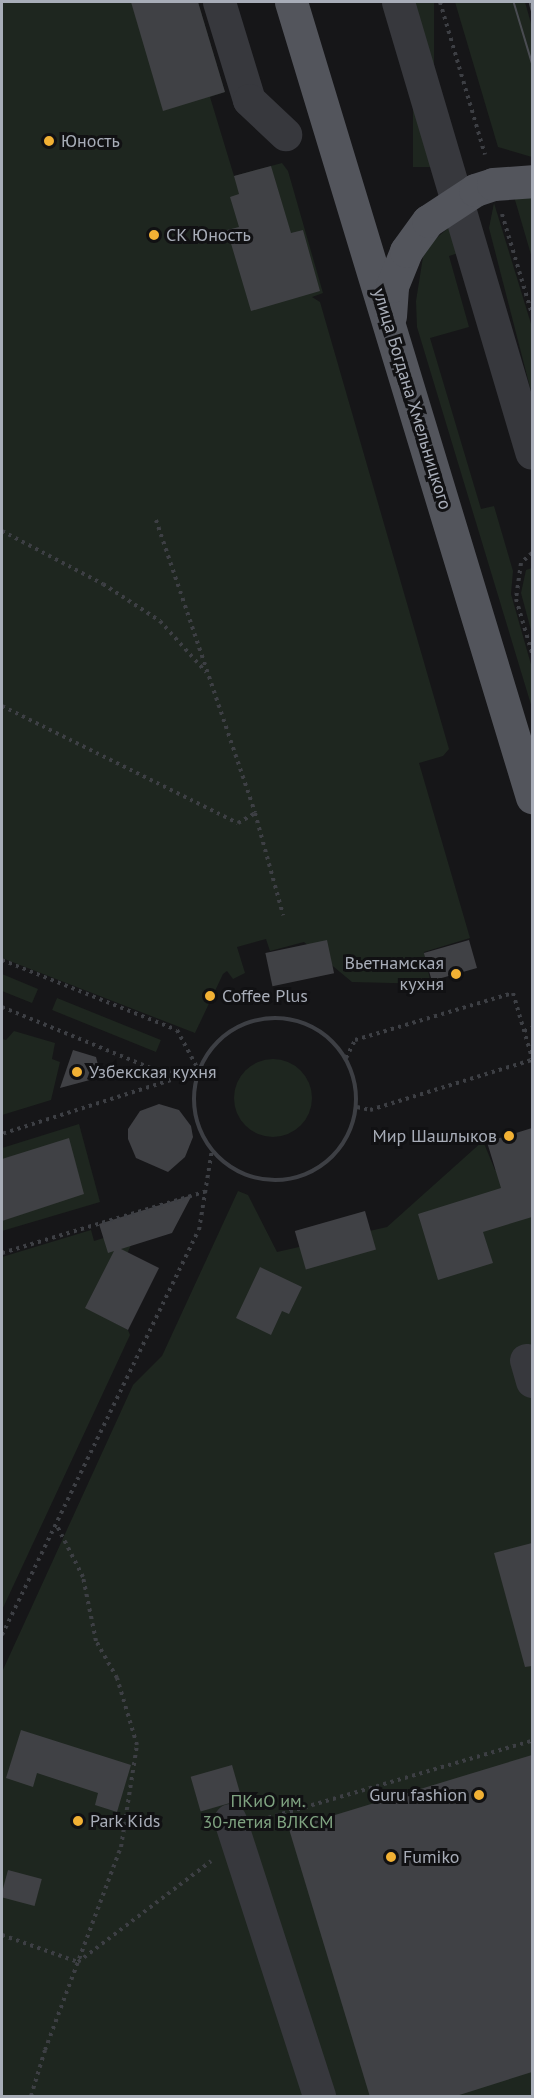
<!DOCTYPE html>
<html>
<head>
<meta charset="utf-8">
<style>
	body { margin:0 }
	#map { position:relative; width:534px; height:2098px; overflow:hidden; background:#161618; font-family:"PT Sans",sans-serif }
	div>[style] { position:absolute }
	.green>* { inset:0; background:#1e261f; transform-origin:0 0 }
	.round { border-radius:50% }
	.building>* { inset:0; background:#404145; transform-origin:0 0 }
	.path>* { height:4px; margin-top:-2px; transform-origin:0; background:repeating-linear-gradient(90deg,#3d3f44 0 3px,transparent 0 7.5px) }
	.path>.ring { margin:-2px; padding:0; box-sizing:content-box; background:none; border:4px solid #3d3f44; border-radius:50% }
	.minor>* { height:33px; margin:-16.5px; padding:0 16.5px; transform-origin:16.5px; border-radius:16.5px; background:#37383d }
	.major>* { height:33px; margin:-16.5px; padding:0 16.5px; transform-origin:16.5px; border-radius:16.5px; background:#53555c }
	.tram>* { height:1.5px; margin:-0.75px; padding:0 0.75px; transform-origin:0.75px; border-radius:0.75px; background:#4a4c52 }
	.dots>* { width:16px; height:16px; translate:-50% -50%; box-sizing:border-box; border:3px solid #111113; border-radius:50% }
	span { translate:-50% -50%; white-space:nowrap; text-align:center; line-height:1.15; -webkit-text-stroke:6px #111113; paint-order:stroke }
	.poi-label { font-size:18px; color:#a8adb8 }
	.left { translate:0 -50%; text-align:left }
	.right { translate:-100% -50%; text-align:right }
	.street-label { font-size:18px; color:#a8adb8 }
	.park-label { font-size:18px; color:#7fa381 }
	.frame { position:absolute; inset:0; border:3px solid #a8adb8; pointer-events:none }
</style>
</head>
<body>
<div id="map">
	<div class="green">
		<div style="clip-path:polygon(2px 2px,198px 2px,225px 92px,210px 97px,234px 176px,282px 163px,288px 171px,323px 293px,312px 297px,320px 302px,449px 749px,443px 756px,419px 763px,470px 938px,424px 952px,431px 984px,352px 982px,304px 942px,270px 951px,266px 939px,237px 947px,245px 973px,233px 979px,227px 971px,223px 974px,195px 1033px,2px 958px)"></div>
		<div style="left:413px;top:2px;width:21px;height:165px"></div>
		<div style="clip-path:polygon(455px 2px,525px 2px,532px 27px,532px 157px,498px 147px)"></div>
		<div style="clip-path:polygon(513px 193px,532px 195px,532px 258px)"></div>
		<div style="clip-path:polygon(494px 203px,532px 327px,532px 395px,489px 228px)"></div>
		<div style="clip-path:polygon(458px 220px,465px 251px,449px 256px,469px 327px,430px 338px,481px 509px,494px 506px,513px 571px,511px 594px,532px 668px,532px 708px,417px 327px,416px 301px,423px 257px,434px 240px)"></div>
		<div style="clip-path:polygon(532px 568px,532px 634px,521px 593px,526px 570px)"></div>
		<div style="clip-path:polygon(2px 974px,38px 989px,32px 1003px,2px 991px)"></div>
		<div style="left:57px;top:998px;width:112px;height:13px;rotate:22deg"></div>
		<div style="clip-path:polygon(14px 1031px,55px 1043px,52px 1059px,60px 1062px,51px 1100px,2px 1115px,2px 1039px,6px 1040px)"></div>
		<div class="round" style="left:234px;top:1059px;width:78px;height:78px"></div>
		<div style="clip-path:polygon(79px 1124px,100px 1202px,2px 1231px,2px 1148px)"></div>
		<div style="clip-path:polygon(483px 1141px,495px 1170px,532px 1160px,532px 2096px,2px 2096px,2px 1672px,133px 1385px,162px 1356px,238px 1191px,248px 1195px,277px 1252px,387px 1227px)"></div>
		<div style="clip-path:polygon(139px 1227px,100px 1315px,128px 1330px,130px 1335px,2px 1610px,2px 1257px,91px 1230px,94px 1241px)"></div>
	</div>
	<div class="building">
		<div style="clip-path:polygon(131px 2px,198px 2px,225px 92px,163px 111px)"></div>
		<div style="clip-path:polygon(271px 166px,291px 233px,303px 230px,320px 291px,251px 311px,227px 230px,239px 227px,230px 197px,239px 194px,234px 176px)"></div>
		<div style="left:327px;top:940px;width:34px;height:63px;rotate:78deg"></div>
		<div style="left:469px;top:940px;width:29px;height:47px;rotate:74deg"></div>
		<div style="clip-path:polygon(73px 1050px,96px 1057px,101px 1077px,60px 1088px)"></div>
		<div style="clip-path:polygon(159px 1104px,179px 1110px,191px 1126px,193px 1137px,185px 1157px,168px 1172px,136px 1158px,128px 1139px,128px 1129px,140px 1111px)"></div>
		<div style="clip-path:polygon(532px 1128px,532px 1217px,483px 1232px,493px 1263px,438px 1280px,418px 1214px,501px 1188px,487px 1142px)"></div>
		<div style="clip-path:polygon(69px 1138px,84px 1194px,2px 1221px,2px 1159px)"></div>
		<div style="clip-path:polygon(192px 1195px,172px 1233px,121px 1249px,159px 1268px,128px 1330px,85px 1308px,114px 1251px,108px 1253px,99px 1224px)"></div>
		<div style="left:365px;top:1211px;width:40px;height:73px;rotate:74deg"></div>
		<div style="clip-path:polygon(260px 1267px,302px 1287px,289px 1314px,282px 1311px,271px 1335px,236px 1318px)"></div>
		<div style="clip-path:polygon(532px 1543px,532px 1666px,525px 1667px,494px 1553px)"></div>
		<div style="clip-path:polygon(21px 1730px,131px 1765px,117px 1812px,95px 1805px,98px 1793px,37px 1773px,33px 1787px,6px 1778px)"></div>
		<div style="clip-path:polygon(532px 1755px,532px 2072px,453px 2097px,370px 2097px,289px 1829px)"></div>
		<div style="left:232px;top:1765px;width:36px;height:43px;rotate:74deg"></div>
		<div style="left:8px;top:1870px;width:35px;height:28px;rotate:15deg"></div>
	</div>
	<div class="path">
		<div style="left:440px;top:2px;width:159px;rotate:73.6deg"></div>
		<div style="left:502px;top:214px;width:104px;rotate:73.3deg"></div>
		<div style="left:156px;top:520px;width:309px;rotate:71.3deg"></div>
		<div style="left:255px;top:813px;width:106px;rotate:74.6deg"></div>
		<div style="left:2px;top:531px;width:114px;rotate:27.7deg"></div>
		<div style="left:103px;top:584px;width:68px;rotate:33deg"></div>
		<div style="left:160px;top:621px;width:69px;rotate:48deg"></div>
		<div style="left:532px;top:553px;width:15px;rotate:138deg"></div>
		<div style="left:521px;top:563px;width:36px;rotate:98deg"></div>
		<div style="left:516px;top:599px;width:56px;rotate:73.5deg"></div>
		<div style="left:2px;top:706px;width:263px;rotate:26.4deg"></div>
		<div style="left:238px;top:823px;width:20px;rotate:-30deg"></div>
		<div style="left:2px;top:960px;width:188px;rotate:21.8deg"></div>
		<div style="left:177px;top:1030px;width:47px;rotate:61.8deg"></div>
		<div style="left:199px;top:1071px;width:207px;rotate:162.3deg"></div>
		<div style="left:2px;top:1007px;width:174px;rotate:22.3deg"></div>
		<div style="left:163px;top:1073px;width:32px;rotate:-4deg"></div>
		<div class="ring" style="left:194px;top:1018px;width:158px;height:158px"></div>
		<div style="left:524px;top:1031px;width:9px;rotate:-21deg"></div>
		<div style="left:346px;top:1058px;width:20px;rotate:-63deg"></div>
		<div style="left:355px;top:1040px;width:165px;rotate:-16.6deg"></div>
		<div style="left:513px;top:993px;width:68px;rotate:73.7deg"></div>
		<div style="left:357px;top:1107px;width:13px;rotate:13deg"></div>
		<div style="left:370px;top:1110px;width:170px;rotate:-17.2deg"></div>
		<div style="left:2px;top:1253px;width:214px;rotate:-16.8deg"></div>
		<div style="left:2px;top:1635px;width:450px;rotate:-64.1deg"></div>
		<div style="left:199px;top:1230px;width:81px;rotate:-80.8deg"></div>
		<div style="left:261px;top:1820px;width:282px;rotate:-16.3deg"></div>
		<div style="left:2px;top:1935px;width:81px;rotate:19.6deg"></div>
		<div style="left:78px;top:1962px;width:167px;rotate:-37.2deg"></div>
		<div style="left:31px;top:2096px;width:48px;rotate:-73.1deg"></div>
		<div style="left:45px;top:2050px;width:217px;rotate:-69.5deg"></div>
		<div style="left:121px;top:1847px;width:103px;rotate:-81.1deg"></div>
		<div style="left:137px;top:1745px;width:70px;rotate:-106.6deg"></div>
		<div style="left:117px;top:1678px;width:43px;rotate:-119.6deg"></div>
		<div style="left:96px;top:1641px;width:65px;rotate:-101.5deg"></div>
		<div style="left:83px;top:1577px;width:59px;rotate:-117deg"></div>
	</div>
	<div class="minor">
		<div style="left:219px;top:2px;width:102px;rotate:73deg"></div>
		<div style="left:249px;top:100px;width:50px;rotate:43.4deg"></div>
		<div style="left:398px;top:2px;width:470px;rotate:73.5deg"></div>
		<div style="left:526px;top:1360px;width:22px;rotate:74deg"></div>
		<div style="left:230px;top:1820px;width:290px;rotate:72.1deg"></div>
	</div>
	<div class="major">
		<div style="left:291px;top:2px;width:831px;rotate:73.14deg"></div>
		<div style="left:390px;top:316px;width:30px;rotate:-86deg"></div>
		<div style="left:392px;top:286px;width:38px;rotate:-68deg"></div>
		<div style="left:406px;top:251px;width:37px;rotate:-54deg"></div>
		<div style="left:428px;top:221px;width:56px;rotate:-33.4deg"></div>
		<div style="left:475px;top:190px;width:19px;rotate:-18deg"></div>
		<div style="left:493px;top:184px;width:39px;rotate:-4deg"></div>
	</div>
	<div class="tram">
		<div style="left:514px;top:2px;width:63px;rotate:73.3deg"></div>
		<div style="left:530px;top:2px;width:8px;rotate:76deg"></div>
	</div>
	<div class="dots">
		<div style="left:49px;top:141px;background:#f2b134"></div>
		<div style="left:154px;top:235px;background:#f2b134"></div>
		<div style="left:456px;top:974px;background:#f2b134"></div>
		<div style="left:210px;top:996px;background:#f2b134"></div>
		<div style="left:77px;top:1072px;background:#f2b134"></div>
		<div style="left:509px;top:1136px;background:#f2b134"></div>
		<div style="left:479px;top:1795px;background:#f2b134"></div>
		<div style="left:78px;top:1821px;background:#f2b134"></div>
		<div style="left:391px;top:1857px;background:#f2b134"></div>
	</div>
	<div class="poi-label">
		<span class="left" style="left:61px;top:141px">Юность</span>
		<span class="left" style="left:166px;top:235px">СК Юность</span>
		<span class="right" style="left:444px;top:974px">Вьетнамская<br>кухня</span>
		<span class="left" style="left:222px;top:996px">Coffee Plus</span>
		<span class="left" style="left:89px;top:1072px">Узбекская кухня</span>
		<span class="right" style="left:497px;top:1136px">Мир Шашлыков</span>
		<span class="right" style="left:467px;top:1795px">Guru fashion</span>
		<span class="left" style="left:90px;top:1821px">Park Kids</span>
		<span class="left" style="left:403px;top:1857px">Fumiko</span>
	</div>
	<div class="street-label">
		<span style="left:412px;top:399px;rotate:73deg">улица Богдана Хмельницкого</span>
	</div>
	<div class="park-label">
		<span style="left:268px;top:1812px">ПКиО им.<br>30-летия ВЛКСМ</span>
	</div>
	<div class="frame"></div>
</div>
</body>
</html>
